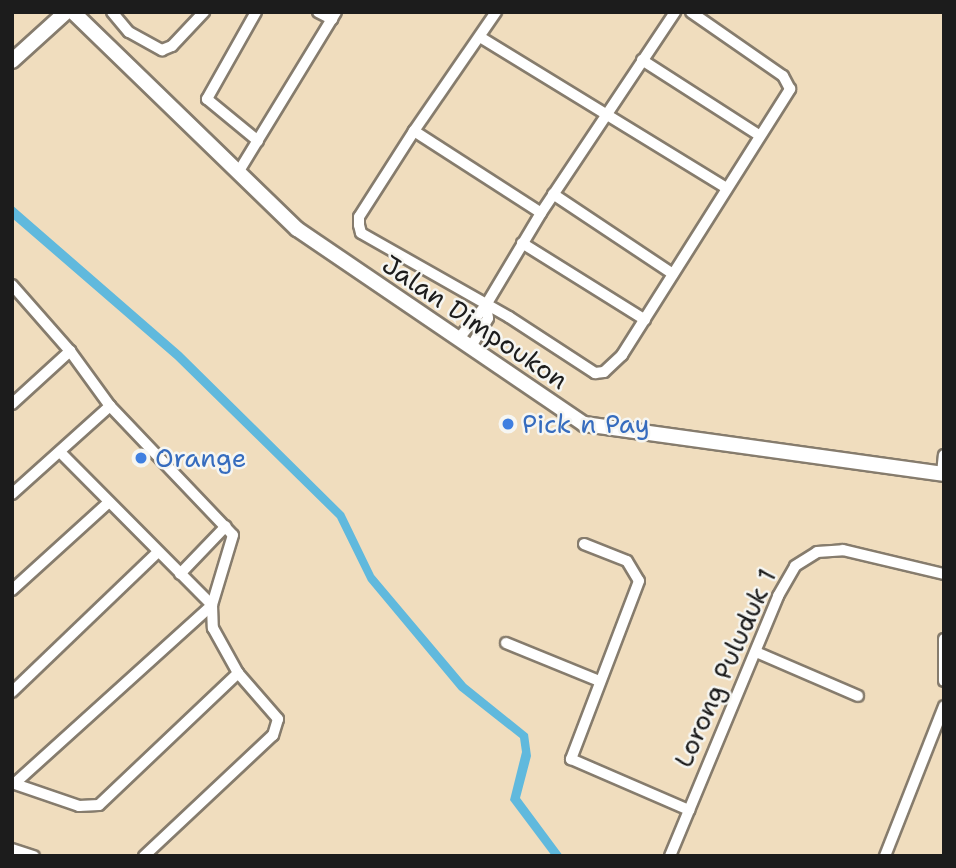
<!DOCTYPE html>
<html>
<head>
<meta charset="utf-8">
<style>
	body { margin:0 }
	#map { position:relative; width:956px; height:868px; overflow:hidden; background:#f0ddbe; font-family:"Shantell Sans",sans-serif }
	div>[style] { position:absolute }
	.water>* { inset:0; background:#60b9dd }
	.roads { filter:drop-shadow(2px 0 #867c6d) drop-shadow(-2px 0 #867c6d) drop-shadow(0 2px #867c6d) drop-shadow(0 -2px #867c6d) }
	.minor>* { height:10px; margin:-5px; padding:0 5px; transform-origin:5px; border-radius:5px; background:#fff }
	.tertiary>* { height:14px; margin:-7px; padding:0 7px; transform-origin:7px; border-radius:7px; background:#fff }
	.dots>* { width:19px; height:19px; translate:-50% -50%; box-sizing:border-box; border:4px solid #f6f6f2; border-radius:50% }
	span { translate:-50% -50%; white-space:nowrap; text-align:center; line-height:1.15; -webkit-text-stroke:5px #f6f6f2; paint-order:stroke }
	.street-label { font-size:26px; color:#1c1c1c }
	.shop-label { font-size:26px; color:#366cbe }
	.left { translate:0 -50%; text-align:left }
	.frame { position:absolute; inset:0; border:14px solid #1c1c1c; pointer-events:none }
</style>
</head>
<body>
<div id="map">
	<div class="water">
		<div style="clip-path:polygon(12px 205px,181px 352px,344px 513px,374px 575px,466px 684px,528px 734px,531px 756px,520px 798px,563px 856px,552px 856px,510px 800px,522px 752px,520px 738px,459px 690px,368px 581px,337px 518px,175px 359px,12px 218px)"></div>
	</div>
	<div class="roads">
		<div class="minor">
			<div style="left:112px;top:12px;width:26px;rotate:50deg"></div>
			<div style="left:129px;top:32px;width:38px;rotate:29deg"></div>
			<div style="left:162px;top:50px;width:11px;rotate:-22deg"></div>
			<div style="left:172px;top:46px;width:47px;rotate:-46.7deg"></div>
			<div style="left:256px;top:12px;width:100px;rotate:119.4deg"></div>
			<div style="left:207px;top:99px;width:66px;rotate:39.5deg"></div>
			<div style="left:318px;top:12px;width:16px;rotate:27deg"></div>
			<div style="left:496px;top:12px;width:145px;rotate:124.6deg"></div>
			<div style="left:414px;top:131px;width:102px;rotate:122.6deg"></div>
			<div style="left:359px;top:217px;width:8px;rotate:90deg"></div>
			<div style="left:359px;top:225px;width:8px;rotate:76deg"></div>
			<div style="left:361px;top:233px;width:170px;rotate:29.6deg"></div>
			<div style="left:509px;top:317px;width:103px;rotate:33.1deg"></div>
			<div style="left:595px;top:373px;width:9px;rotate:-6deg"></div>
			<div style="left:604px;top:372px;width:25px;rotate:-43deg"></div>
			<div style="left:622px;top:355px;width:315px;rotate:-57.7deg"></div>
			<div style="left:790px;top:89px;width:15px;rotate:-118deg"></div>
			<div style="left:783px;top:76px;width:112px;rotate:-145.2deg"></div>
			<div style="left:480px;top:37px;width:289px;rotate:31.5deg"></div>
			<div style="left:642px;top:60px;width:139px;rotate:32.7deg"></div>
			<div style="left:414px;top:131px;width:151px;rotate:32.8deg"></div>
			<div style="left:239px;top:171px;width:186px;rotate:-58.6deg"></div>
			<div style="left:553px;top:194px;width:144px;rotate:33.7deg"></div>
			<div style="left:522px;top:243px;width:145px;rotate:32deg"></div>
			<div style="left:12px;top:285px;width:88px;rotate:48.7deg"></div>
			<div style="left:70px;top:351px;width:68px;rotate:54deg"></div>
			<div style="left:110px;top:406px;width:178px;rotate:46.4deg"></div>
			<div style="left:233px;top:535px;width:73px;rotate:106.7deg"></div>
			<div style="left:212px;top:605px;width:23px;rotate:88deg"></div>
			<div style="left:213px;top:628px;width:51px;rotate:60.9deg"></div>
			<div style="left:238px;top:673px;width:61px;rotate:49deg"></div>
			<div style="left:278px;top:719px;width:17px;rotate:107deg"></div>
			<div style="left:273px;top:735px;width:177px;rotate:136.8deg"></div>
			<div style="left:460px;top:337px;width:41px;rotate:-50.9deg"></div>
			<div style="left:486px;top:305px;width:107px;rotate:-59.1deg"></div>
			<div style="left:541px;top:213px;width:242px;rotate:-56.3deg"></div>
			<div style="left:472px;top:345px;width:31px;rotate:-59deg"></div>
			<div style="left:488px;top:318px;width:13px;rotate:-99deg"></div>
			<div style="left:12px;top:404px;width:79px;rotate:-42.4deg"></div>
			<div style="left:60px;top:452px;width:216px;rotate:45.2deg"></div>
			<div style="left:942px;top:473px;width:18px;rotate:-84deg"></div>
			<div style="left:12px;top:494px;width:132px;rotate:-41.9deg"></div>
			<div style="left:584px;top:544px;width:46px;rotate:21.6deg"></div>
			<div style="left:627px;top:561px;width:23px;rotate:59deg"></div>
			<div style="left:639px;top:581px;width:191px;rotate:110.9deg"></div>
			<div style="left:571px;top:759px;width:129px;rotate:23.4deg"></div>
			<div style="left:180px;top:574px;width:66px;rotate:-46.2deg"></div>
			<div style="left:12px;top:590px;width:131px;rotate:-42.2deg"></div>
			<div style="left:944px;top:639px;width:42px;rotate:90deg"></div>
			<div style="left:506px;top:643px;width:100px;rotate:22.2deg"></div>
			<div style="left:756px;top:652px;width:111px;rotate:23.3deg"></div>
			<div style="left:12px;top:692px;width:202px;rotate:-43.8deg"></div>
			<div style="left:12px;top:783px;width:71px;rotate:18.9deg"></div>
			<div style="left:79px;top:806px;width:20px;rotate:-3deg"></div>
			<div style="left:99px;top:805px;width:192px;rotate:-43.5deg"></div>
			<div style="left:14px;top:784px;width:267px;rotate:-42.1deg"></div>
			<div style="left:12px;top:849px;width:23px;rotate:18deg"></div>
			<div style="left:670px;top:856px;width:282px;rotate:-67.4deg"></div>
			<div style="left:778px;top:596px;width:34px;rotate:-60deg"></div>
			<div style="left:795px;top:566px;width:26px;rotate:-32deg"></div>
			<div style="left:817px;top:552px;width:26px;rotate:-4deg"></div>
			<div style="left:843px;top:550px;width:104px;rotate:13.4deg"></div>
			<div style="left:885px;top:856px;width:161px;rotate:-68.5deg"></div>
		</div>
		<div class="tertiary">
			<div style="left:73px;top:12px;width:312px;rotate:44.1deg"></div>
			<div style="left:297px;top:229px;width:347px;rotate:34.2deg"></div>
			<div style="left:584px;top:424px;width:363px;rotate:7.9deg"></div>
			<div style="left:12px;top:61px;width:73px;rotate:-42.2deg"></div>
		</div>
	</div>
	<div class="dots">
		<div style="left:508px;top:424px;background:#3f7fe0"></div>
		<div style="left:141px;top:458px;background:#3f7fe0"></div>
	</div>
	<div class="street-label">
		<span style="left:475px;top:322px;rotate:34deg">Jalan Dimpoukon</span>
		<span style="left:725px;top:668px;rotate:-66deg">Lorong Puluduk 1</span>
	</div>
	<div class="shop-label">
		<span class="left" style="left:522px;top:424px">Pick n Pay</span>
		<span class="left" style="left:155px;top:458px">Orange</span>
	</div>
	<div class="frame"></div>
</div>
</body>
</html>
